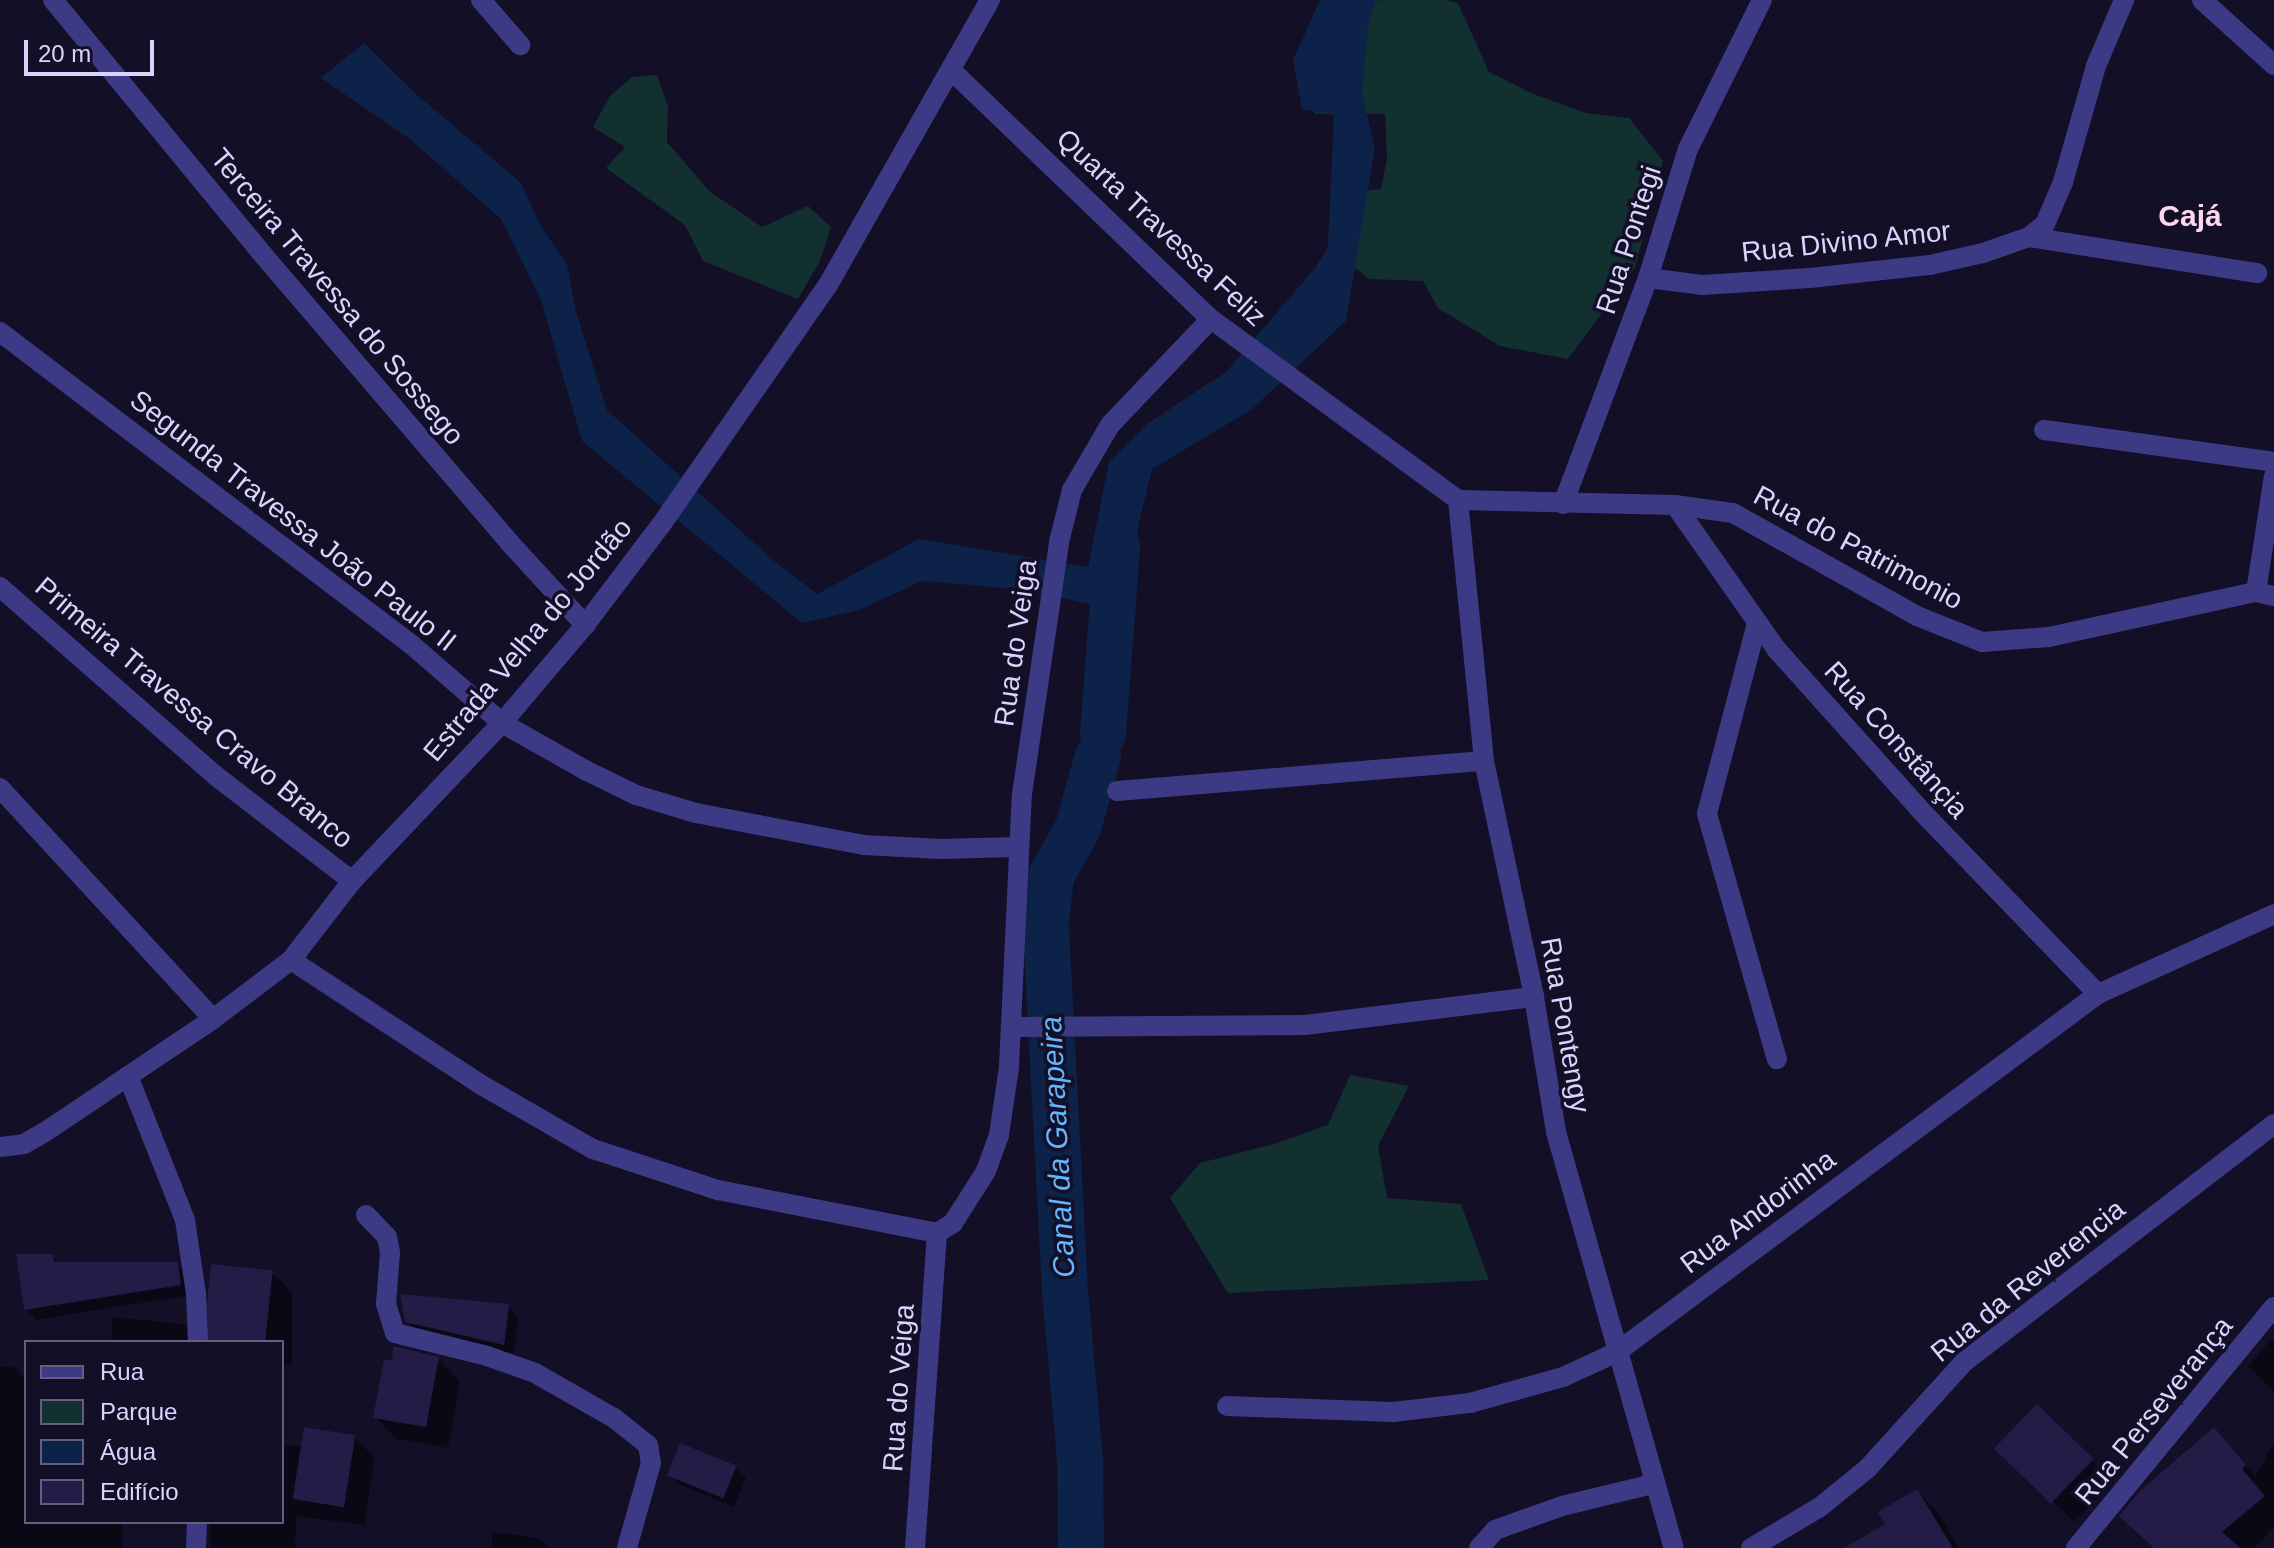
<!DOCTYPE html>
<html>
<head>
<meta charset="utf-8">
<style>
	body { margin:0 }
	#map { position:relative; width:2274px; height:1548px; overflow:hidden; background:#130f26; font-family:Arial,sans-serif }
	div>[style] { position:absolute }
	.green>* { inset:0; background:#12302f }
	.water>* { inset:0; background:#0c2248 }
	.shadow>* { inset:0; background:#0007; transform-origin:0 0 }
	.canal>* { height:46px; margin:-23px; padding:0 23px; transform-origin:23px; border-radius:23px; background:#0c2248 }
	.building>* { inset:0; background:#241b47; transform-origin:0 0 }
	.minor>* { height:20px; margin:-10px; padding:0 10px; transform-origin:10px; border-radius:10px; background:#3d3a85 }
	span { translate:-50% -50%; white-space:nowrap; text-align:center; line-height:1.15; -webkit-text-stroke:7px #130f26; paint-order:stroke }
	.street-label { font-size:28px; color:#d9d4ff }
	.neighbourhood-label { font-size:30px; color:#ffd6f0; font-weight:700 }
	.water-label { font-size:30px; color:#62b6ff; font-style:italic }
	.legend { position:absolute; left:24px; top:1340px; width:260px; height:184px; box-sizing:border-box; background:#130f26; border:2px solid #625e7d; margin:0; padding:10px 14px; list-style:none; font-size:24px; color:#d9d4ff }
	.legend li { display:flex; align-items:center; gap:16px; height:40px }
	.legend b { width:40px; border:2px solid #625e7d }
	.scale { position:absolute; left:24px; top:40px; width:130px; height:36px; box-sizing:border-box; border:4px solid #d9d4ff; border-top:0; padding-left:10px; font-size:24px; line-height:28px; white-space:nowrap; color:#d9d4ff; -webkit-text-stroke:6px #130f26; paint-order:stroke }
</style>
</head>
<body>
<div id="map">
	<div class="green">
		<div style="clip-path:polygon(1320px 0,1446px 0,1458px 3px,1489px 72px,1531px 93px,1586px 113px,1629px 118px,1663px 161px,1635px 268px,1568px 359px,1500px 346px,1438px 308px,1423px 281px,1369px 279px,1328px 247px,1331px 193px,1381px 189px,1387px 158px,1385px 114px,1315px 114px,1293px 61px)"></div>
		<div style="clip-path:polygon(657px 75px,668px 106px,667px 142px,709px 191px,762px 227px,808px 206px,831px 227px,820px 261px,798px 299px,703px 261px,685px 225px,606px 168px,625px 147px,593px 127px,610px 96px,632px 77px)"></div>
		<div style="clip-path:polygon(1350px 1075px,1409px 1086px,1378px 1146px,1387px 1198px,1461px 1204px,1489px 1280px,1228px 1293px,1170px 1198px,1200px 1163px,1274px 1144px,1328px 1125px)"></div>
	</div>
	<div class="water">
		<div style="clip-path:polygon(1320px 0,1384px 0,1375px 2px,1368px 28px,1362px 94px,1375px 148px,1346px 321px,1251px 410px,1152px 469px,1137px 531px,1136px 613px,1016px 589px,922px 581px,859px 610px,802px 623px,582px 441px,541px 300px,501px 219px,411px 140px,321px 78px,364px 43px,415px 93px,521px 183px,541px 227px,567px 264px,576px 312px,607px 410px,773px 560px,817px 594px,919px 539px,1088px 567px,1109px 462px,1147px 424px,1226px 372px,1315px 268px,1328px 247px,1334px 115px,1302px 109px,1293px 61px)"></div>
	</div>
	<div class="shadow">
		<div style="clip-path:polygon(52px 1256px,60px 1264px,177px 1264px,188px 1275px,191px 1295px,36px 1320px,26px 1309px)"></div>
		<div style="clip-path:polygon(272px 1273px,292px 1292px,292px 1366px,282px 1366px,282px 1342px,213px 1342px)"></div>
		<div style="clip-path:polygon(508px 1306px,518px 1317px,514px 1354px,418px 1332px,407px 1321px)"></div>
		<div style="clip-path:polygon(112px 1317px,183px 1324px,202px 1342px,112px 1342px)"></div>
		<div style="clip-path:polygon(2271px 1339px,2274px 1341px,2274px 1392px,2248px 1367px)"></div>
		<div style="clip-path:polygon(438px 1359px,460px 1381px,448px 1448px,397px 1439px,375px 1417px)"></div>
		<div style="clip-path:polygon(0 1366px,14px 1367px,26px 1379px,26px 1522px,122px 1522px,122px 1548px,0 1548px)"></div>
		<div style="left:2037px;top:1407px;width:107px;height:57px;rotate:44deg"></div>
		<div style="clip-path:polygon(2214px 1430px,2256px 1476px,2274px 1442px,2274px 1527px,2254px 1548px,2155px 1548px)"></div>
		<div style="clip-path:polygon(354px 1437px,374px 1457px,365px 1525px,296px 1516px,295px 1548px,211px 1548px,210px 1522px,282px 1522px,282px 1445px,304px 1446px)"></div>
		<div style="clip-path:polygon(736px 1468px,746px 1478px,734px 1507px,679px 1484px,669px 1474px)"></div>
		<div style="clip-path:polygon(1917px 1492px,1938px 1512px,1959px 1548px,1848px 1548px,1888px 1525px)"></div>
		<div style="clip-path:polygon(493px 1532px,539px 1538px,549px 1548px,491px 1548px)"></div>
	</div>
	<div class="canal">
		<div style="left:1103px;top:734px;width:189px;rotate:-85.7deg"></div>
		<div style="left:1081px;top:1548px;width:89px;rotate:-90.6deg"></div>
		<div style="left:1080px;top:1459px;width:169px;rotate:-95.1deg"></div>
		<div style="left:1065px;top:1291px;width:368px;rotate:-93deg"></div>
		<div style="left:1046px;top:923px;width:47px;rotate:-83.9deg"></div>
		<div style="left:1051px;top:876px;width:55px;rotate:-60.6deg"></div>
		<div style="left:1078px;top:828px;width:75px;rotate:-74.5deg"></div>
	</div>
	<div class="building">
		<div style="clip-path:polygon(16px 1254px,53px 1254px,54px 1262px,178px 1262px,181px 1285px,24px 1310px)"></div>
		<div style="left:211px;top:1264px;width:62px;height:78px;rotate:6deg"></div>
		<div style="clip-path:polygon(400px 1294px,509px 1304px,504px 1345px,405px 1322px)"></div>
		<div style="clip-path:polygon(393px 1346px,439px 1357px,426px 1427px,373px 1418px,384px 1359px,392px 1361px)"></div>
		<div style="left:2037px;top:1404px;width:79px;height:62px;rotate:44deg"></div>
		<div style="left:304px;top:1427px;width:52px;height:73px;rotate:9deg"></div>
		<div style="clip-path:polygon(2214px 1427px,2246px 1465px,2242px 1469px,2265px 1496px,2222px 1532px,2240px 1548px,2154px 1548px,2119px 1516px,2140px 1491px)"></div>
		<div style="left:680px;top:1443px;width:61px;height:35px;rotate:22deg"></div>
		<div style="clip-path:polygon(1917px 1489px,1953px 1548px,1844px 1548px,1885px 1524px,1878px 1512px)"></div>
	</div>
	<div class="minor">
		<div style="left:53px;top:0;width:332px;rotate:50.5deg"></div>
		<div style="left:264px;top:256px;width:377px;rotate:49.4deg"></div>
		<div style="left:509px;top:542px;width:113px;rotate:47.5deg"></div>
		<div style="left:481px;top:0;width:60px;rotate:49.1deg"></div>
		<div style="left:2202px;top:0;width:97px;rotate:42.1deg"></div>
		<div style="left:951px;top:70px;width:360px;rotate:43.8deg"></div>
		<div style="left:1211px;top:319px;width:306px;rotate:36.2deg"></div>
		<div style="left:2029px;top:237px;width:231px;rotate:9deg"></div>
		<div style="left:1648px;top:278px;width:54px;rotate:7.4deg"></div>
		<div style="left:1702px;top:285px;width:108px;rotate:-3.7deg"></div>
		<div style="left:1810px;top:278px;width:121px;rotate:-6.2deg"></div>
		<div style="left:1930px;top:265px;width:54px;rotate:-12.8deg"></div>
		<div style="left:1983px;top:253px;width:49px;rotate:-19.2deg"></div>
		<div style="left:2029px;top:237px;width:21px;rotate:-39deg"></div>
		<div style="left:2045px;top:224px;width:46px;rotate:-66.8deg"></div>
		<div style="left:2063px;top:182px;width:121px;rotate:-74.1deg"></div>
		<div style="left:2096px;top:66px;width:72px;rotate:-67deg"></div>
		<div style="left:0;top:332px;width:517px;rotate:37.22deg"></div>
		<div style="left:412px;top:645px;width:119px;rotate:40.9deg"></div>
		<div style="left:502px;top:723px;width:95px;rotate:29.5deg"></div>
		<div style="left:585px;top:770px;width:57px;rotate:26.1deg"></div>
		<div style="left:636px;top:795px;width:63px;rotate:16.7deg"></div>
		<div style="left:696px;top:813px;width:171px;rotate:10.8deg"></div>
		<div style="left:864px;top:845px;width:76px;rotate:3deg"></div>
		<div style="left:940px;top:849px;width:77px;rotate:-1.5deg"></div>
		<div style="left:2044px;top:430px;width:232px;rotate:7.9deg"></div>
		<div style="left:1458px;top:500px;width:262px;rotate:84.3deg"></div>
		<div style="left:1484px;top:761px;width:241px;rotate:78deg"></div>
		<div style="left:1534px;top:997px;width:137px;rotate:80.7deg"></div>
		<div style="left:1556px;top:1132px;width:432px;rotate:74.2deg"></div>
		<div style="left:1458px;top:500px;width:217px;rotate:1.3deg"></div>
		<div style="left:1675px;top:505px;width:59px;rotate:7.9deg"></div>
		<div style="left:1733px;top:513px;width:211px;rotate:29.2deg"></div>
		<div style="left:1917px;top:616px;width:70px;rotate:21.8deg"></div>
		<div style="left:1982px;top:642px;width:67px;rotate:-4.3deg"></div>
		<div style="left:2049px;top:637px;width:212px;rotate:-12.3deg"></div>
		<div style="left:2256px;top:592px;width:18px;rotate:13deg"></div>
		<div style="left:1563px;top:504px;width:241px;rotate:-69.4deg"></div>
		<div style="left:1648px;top:278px;width:135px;rotate:-72.8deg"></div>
		<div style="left:1688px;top:149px;width:166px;rotate:-63.6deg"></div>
		<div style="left:1675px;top:505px;width:177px;rotate:54.9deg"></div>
		<div style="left:1777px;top:650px;width:226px;rotate:48.1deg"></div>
		<div style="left:1928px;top:818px;width:245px;rotate:46deg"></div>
		<div style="left:0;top:587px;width:287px;rotate:41.2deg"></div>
		<div style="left:216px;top:776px;width:172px;rotate:37.7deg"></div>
		<div style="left:2256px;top:592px;width:117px;rotate:-81.2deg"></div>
		<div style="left:1757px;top:623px;width:197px;rotate:104.7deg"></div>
		<div style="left:1707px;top:814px;width:255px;rotate:74.1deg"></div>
		<div style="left:0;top:788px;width:314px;rotate:47.3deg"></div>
		<div style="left:1117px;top:791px;width:368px;rotate:-4.7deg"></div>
		<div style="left:291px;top:960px;width:224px;rotate:33.3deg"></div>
		<div style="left:478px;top:1083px;width:133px;rotate:29.9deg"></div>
		<div style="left:593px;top:1149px;width:132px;rotate:18.2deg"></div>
		<div style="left:718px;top:1190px;width:223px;rotate:11.1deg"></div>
		<div style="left:937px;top:1233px;width:19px;rotate:-32deg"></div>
		<div style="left:953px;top:1223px;width:62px;rotate:-57.6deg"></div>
		<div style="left:986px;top:1171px;width:38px;rotate:-70deg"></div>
		<div style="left:999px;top:1135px;width:69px;rotate:-81.6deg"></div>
		<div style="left:1009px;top:1067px;width:273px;rotate:-87.3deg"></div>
		<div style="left:1022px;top:794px;width:255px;rotate:-81.6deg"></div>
		<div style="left:1059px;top:542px;width:54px;rotate:-76deg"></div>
		<div style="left:1072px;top:490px;width:75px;rotate:-59.7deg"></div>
		<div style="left:1110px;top:425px;width:146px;rotate:-46.4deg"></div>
		<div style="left:1011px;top:1027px;width:294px;rotate:-0.4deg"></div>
		<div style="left:1305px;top:1025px;width:231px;rotate:-7deg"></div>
		<div style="left:128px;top:1076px;width:155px;rotate:68.4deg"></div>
		<div style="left:185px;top:1220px;width:75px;rotate:81.5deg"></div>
		<div style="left:196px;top:1294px;width:48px;rotate:87.6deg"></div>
		<div style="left:0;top:1147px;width:24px;rotate:-7deg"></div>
		<div style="left:24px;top:1144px;width:24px;rotate:-30deg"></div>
		<div style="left:45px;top:1132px;width:202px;rotate:-33.9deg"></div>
		<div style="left:213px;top:1019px;width:98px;rotate:-37.1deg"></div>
		<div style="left:291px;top:960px;width:100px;rotate:-52.3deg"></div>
		<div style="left:352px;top:881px;width:218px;rotate:-46.5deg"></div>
		<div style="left:502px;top:723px;width:128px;rotate:-49.7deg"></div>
		<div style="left:585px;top:625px;width:126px;rotate:-52.8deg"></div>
		<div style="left:661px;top:525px;width:292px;rotate:-55.2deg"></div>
		<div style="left:828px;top:285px;width:328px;rotate:-60.4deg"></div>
		<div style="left:366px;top:1215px;width:30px;rotate:46deg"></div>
		<div style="left:387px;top:1237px;width:16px;rotate:79deg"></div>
		<div style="left:390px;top:1253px;width:51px;rotate:94.5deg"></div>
		<div style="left:386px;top:1304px;width:30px;rotate:73deg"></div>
		<div style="left:395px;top:1333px;width:95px;rotate:14deg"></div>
		<div style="left:487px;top:1356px;width:51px;rotate:19.5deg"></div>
		<div style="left:535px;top:1373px;width:91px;rotate:29.7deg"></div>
		<div style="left:614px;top:1418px;width:43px;rotate:38.5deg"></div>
		<div style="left:648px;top:1445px;width:18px;rotate:81deg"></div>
		<div style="left:651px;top:1463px;width:88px;rotate:105.8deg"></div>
		<div style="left:1227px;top:1406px;width:166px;rotate:2.1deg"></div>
		<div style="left:1393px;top:1412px;width:78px;rotate:-6.7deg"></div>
		<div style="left:1470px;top:1403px;width:97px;rotate:-15.6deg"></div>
		<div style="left:1563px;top:1377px;width:60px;rotate:-24.8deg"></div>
		<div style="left:1617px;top:1352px;width:600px;rotate:-36.66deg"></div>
		<div style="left:2098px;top:994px;width:193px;rotate:-24.4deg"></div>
		<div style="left:196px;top:1548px;width:26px;rotate:-88deg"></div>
		<div style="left:915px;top:1548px;width:316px;rotate:-86deg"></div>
		<div style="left:1479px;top:1548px;width:24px;rotate:-48deg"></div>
		<div style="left:1495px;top:1530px;width:71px;rotate:-19.7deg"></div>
		<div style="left:1562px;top:1506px;width:94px;rotate:-13.6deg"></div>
		<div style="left:1751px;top:1548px;width:80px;rotate:-30.7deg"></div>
		<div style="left:1820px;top:1507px;width:62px;rotate:-39.1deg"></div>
		<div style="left:1868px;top:1468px;width:143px;rotate:-47.8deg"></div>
		<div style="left:1964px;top:1362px;width:391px;rotate:-37.5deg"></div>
		<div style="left:2076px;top:1548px;width:312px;rotate:-50.6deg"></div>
	</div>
	<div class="street-label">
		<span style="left:1161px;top:228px;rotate:43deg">Quarta Travessa Feliz</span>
		<span style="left:1629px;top:240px;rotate:-72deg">Rua Pontegi</span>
		<span style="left:1846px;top:242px;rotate:-6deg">Rua Divino Amor</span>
		<span style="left:337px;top:297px;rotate:50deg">Terceira Travessa do Sossego</span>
		<span style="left:293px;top:521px;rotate:38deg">Segunda Travessa João Paulo II</span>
		<span style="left:1858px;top:548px;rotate:28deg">Rua do Patrimonio</span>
		<span style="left:528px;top:640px;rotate:-50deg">Estrada Velha do Jordão</span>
		<span style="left:1016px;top:643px;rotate:-82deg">Rua do Veiga</span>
		<span style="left:194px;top:713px;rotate:40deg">Primeira Travessa Cravo Branco</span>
		<span style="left:1896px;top:740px;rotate:48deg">Rua Constânçia</span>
		<span style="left:1565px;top:1025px;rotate:80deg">Rua Pontengy</span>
		<span style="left:1758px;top:1212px;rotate:-37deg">Rua Andorinha</span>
		<span style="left:2028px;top:1281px;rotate:-39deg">Rua da Reverencia</span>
		<span style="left:899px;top:1388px;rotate:-86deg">Rua do Veiga</span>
		<span style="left:2154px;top:1411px;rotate:-51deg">Rua Perseverança</span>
	</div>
	<div class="neighbourhood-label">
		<span style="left:2190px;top:216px">Cajá</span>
	</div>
	<div class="water-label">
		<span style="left:1058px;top:1147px;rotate:-93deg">Canal da Garapeira</span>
	</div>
	<ul class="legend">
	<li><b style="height:10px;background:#3d3a85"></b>Rua</li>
	<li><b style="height:22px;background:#12302f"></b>Parque</li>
	<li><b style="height:22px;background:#0c2248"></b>Água</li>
	<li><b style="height:22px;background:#241b47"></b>Edifício</li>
	</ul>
	<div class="scale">20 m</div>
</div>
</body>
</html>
